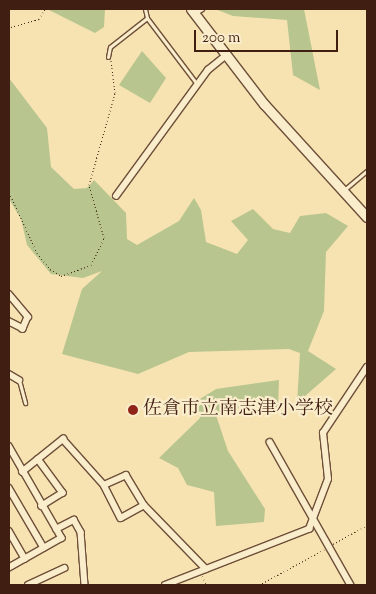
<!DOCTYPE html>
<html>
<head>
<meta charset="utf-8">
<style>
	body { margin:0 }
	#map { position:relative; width:376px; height:594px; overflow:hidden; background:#f7e3b1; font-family:"Sorts Mill Goudy","Noto Serif JP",serif }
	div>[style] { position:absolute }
	.green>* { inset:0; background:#b8c58f }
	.path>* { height:1px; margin-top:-0.5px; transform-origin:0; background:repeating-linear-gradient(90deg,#401e11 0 1px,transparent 0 3.5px) }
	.roads { filter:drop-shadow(1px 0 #6e4f39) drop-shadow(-1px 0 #6e4f39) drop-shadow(0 1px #6e4f39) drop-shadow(0 -1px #6e4f39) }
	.lane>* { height:3px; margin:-1.5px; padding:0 1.5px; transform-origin:1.5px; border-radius:1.5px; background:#faedcc }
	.street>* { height:5.5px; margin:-2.75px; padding:0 2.75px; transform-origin:2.75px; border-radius:2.75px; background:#faedcc }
	.secondary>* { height:9px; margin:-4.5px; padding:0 4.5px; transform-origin:4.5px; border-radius:4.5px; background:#faedcc }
	.dots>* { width:14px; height:14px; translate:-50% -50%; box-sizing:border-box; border:2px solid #faedcc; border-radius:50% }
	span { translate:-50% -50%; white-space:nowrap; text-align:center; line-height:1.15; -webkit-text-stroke:4.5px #faedcc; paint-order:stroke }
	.poi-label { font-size:19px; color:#401e11 }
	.left { translate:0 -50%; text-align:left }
	.frame { position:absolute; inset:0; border:10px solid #401e11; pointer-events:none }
	.scale { position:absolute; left:194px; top:30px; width:144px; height:22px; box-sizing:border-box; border:2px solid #401e11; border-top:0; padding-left:6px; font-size:15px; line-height:18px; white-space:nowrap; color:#401e11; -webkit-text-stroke:4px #faedcc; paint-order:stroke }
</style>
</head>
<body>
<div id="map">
	<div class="green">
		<div style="clip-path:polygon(47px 9px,105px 9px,104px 27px,95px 33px)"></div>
		<div style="clip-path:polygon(215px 9px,304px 9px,320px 90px,293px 75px,287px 20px,233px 16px)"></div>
		<div style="clip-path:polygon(142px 51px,166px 78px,150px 103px,119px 85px)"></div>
		<div style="clip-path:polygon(9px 78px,47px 128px,51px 167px,74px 189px,87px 188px,94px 180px,126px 213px,127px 239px,137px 245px,179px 221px,194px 198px,201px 210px,206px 242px,237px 254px,248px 240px,231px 221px,253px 209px,273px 229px,290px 233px,300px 216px,326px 213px,348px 226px,326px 252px,324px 311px,308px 351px,336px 369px,297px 403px,300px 353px,289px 349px,189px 352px,138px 374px,62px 354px,82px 289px,102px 271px,83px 278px,51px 274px,27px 245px,21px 219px,9px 199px)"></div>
		<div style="clip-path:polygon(279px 380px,278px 408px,253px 404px,216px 415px,228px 451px,265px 509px,264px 522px,216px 526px,214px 492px,187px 485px,178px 468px,159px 458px,200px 418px,195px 402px,216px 389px)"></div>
	</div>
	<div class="path">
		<div style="left:11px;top:27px;width:29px;rotate:-16deg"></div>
		<div style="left:39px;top:19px;width:12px;rotate:-59deg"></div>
		<div style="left:9px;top:192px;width:67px;rotate:65.3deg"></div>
		<div style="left:37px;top:253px;width:21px;rotate:51deg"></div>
		<div style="left:50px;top:269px;width:13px;rotate:32deg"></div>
		<div style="left:61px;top:276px;width:32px;rotate:-20deg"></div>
		<div style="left:91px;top:265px;width:30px;rotate:-64deg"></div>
		<div style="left:104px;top:238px;width:55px;rotate:-105.8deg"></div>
		<div style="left:89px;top:185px;width:96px;rotate:-74.2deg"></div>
		<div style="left:115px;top:93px;width:33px;rotate:-97deg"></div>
		<div style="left:333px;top:544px;width:39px;rotate:-29deg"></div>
		<div style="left:202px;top:576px;width:10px;rotate:61deg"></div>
		<div style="left:259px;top:585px;width:75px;rotate:-28.6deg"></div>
	</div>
	<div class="roads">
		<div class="lane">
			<div style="left:145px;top:9px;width:9px;rotate:77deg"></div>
			<div style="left:147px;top:18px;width:83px;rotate:52.9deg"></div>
			<div style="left:108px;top:57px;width:10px;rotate:-79deg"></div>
			<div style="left:110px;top:47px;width:47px;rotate:-38.1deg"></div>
			<div style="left:344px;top:190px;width:30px;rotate:-40deg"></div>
			<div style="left:19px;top:380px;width:24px;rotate:75deg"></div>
		</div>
		<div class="street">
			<div style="left:194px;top:13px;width:8px;rotate:-30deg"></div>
			<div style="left:116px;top:196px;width:156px;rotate:-53.9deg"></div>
			<div style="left:208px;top:70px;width:22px;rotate:-39deg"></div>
			<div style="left:9px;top:294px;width:30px;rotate:50deg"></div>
			<div style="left:28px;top:317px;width:13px;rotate:113deg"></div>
			<div style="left:23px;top:329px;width:16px;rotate:-153deg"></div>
			<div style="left:9px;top:374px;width:12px;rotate:31deg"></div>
			<div style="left:270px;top:442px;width:164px;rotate:60.5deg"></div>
			<div style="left:9px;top:446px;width:106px;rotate:60.1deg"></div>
			<div style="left:62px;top:538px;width:61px;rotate:150.5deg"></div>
			<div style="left:38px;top:459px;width:42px;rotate:53.7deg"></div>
			<div style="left:63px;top:493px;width:25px;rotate:148deg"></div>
			<div style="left:22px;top:472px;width:53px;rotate:-38.8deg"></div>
			<div style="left:63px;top:439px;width:62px;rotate:48.3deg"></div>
			<div style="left:104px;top:485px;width:37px;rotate:63deg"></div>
			<div style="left:121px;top:518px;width:26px;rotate:-29deg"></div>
			<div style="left:104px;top:485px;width:24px;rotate:-24deg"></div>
			<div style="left:126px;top:475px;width:35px;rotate:59deg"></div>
			<div style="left:144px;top:505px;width:89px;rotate:45.9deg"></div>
			<div style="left:9px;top:488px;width:69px;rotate:59.7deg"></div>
			<div style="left:56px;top:529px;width:20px;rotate:-27deg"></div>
			<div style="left:74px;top:520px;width:14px;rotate:60deg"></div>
			<div style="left:81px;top:532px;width:53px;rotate:85.7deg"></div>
			<div style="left:9px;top:531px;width:32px;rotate:60deg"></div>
			<div style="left:28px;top:585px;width:40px;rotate:-25deg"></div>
			<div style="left:165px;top:585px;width:155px;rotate:-21.3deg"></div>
			<div style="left:309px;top:529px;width:53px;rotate:-69.2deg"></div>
			<div style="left:328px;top:479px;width:46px;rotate:-96.2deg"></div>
			<div style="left:323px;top:433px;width:79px;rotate:-56.3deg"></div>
		</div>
		<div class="secondary">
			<div style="left:191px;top:9px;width:120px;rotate:52.5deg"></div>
			<div style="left:264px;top:104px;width:153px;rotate:47.7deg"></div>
		</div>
	</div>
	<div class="dots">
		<div style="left:133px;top:410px;background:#8f2418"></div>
	</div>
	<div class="poi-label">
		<span class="left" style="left:143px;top:410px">佐倉市立南志津小学校</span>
	</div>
	<div class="frame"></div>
	<div class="scale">200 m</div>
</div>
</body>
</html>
